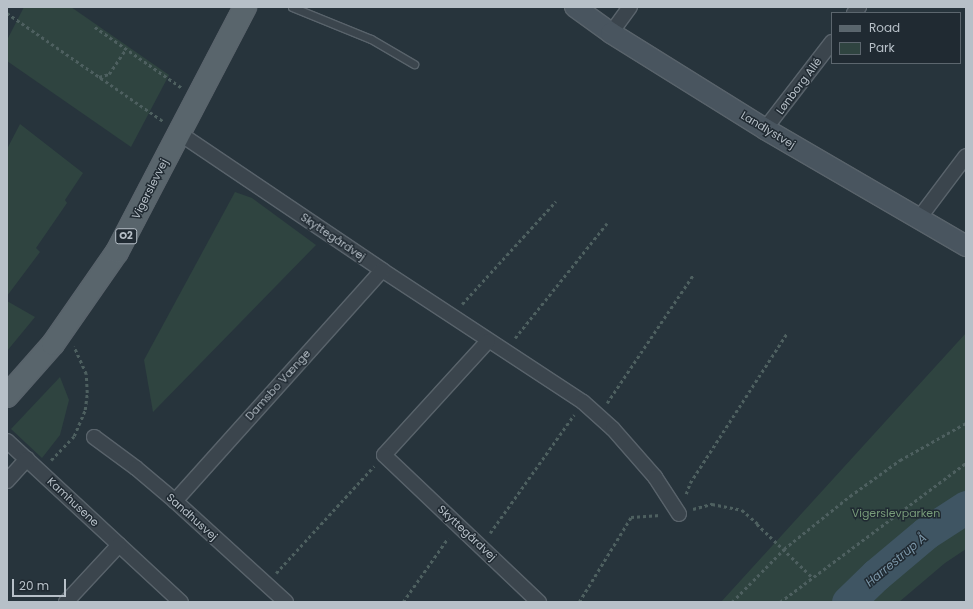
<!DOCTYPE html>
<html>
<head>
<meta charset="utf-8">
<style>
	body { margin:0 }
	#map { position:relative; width:973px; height:609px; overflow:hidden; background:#27343c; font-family:Poppins,sans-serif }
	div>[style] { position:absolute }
	.green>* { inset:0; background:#2f4440 }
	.river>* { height:33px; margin:-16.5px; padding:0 16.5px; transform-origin:16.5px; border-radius:16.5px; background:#3f5563 }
	.path>* { height:2.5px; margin-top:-1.25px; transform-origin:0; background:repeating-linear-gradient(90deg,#4e6060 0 3px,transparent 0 6px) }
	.roads { filter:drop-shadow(1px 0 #59636b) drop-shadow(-1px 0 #59636b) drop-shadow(0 1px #59636b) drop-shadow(0 -1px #59636b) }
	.lane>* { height:7px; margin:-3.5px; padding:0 3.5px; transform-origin:3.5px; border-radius:3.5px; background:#3b454d }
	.street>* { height:14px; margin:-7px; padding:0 7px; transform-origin:7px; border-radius:7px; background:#3b454d }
	.secondary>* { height:20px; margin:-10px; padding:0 10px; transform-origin:10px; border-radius:10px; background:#49555f }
	.primary>* { height:22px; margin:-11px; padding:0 11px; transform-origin:11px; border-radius:11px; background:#59656c }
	span { translate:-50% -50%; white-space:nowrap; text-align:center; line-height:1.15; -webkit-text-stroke:3px #202a32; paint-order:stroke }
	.shield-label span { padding:1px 3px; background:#202a32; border:1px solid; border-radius:3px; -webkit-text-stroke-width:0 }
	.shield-label { font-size:10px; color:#b7c0c8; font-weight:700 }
	.street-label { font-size:11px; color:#b7c0c8 }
	.park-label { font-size:11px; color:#779b79 }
	.water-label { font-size:12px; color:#7b96a8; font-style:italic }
	.frame { position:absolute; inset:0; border:8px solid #b7c0c8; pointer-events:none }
	.legend { position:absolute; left:831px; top:12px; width:130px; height:52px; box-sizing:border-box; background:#202a32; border:1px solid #5c666e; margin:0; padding:5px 7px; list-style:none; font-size:12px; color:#b7c0c8 }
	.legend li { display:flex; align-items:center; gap:8px; height:20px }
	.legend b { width:20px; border:1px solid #5c666e }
	.scale { position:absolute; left:12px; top:579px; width:54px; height:18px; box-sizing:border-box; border:2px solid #b7c0c8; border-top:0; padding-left:5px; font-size:12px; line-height:14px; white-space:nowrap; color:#b7c0c8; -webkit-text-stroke:3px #202a32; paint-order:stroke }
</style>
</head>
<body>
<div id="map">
	<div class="green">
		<div style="clip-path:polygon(24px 7px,71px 7px,169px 75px,131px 147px,7px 61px,7px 40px)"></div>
		<div style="clip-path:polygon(20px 124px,83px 173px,65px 200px,67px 203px,36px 248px,40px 252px,7px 296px,7px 149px)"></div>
		<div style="clip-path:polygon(235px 192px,252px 198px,316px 245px,153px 412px,144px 360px)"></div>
		<div style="clip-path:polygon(7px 301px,35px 317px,7px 351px)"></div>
		<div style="clip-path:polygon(966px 333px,966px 549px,945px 563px,899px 602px,721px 602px)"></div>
		<div style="clip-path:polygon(60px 377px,69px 400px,60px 435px,42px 458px,11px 429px)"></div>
	</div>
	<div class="river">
		<div style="left:848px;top:602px;width:39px;rotate:-44deg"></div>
		<div style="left:876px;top:575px;width:65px;rotate:-40deg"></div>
		<div style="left:926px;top:533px;width:48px;rotate:-33deg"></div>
	</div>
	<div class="path">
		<div style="left:7px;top:13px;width:190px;rotate:34.7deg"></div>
		<div style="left:95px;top:27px;width:106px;rotate:35deg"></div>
		<div style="left:99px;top:77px;width:10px;rotate:-17deg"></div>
		<div style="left:109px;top:74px;width:30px;rotate:-56deg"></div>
		<div style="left:462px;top:304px;width:139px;rotate:-47.6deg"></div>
		<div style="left:515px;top:338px;width:147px;rotate:-51.3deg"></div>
		<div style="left:607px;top:403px;width:154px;rotate:-56.1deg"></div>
		<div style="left:51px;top:460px;width:33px;rotate:-46deg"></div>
		<div style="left:74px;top:436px;width:28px;rotate:-67deg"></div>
		<div style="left:85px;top:410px;width:17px;rotate:-83deg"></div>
		<div style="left:87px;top:393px;width:19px;rotate:-93deg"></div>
		<div style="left:86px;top:374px;width:30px;rotate:-114deg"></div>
		<div style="left:686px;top:494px;width:12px;rotate:-70deg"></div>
		<div style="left:690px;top:483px;width:179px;rotate:-57.1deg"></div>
		<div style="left:693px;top:509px;width:20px;rotate:-15deg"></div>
		<div style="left:712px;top:504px;width:31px;rotate:11deg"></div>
		<div style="left:742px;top:510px;width:21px;rotate:41deg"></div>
		<div style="left:757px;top:524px;width:76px;rotate:43.9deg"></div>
		<div style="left:490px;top:533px;width:145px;rotate:-54.6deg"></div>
		<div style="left:276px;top:573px;width:145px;rotate:-47.5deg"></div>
		<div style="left:403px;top:602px;width:78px;rotate:-54.9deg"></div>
		<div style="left:579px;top:602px;width:100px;rotate:-58.5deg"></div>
		<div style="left:631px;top:517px;width:30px;rotate:-4deg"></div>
		<div style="left:732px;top:602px;width:74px;rotate:-45.5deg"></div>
		<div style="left:784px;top:549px;width:85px;rotate:-38.8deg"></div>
		<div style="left:850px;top:496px;width:62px;rotate:-35.8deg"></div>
		<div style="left:900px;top:460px;width:76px;rotate:-29.3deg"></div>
		<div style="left:780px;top:602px;width:232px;rotate:-36.8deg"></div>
	</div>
	<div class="roads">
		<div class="lane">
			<div style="left:292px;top:7px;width:85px;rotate:22.1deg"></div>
			<div style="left:371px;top:39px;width:50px;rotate:30.2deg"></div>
		</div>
		<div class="street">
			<div style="left:854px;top:13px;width:8px;rotate:-50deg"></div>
			<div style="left:611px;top:33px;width:32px;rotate:-54deg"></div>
			<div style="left:765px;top:129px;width:110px;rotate:-52.4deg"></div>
			<div style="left:179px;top:133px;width:245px;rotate:34deg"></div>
			<div style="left:382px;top:270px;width:240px;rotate:33.3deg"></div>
			<div style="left:583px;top:402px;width:40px;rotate:42deg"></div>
			<div style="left:613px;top:429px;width:64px;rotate:48.8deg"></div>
			<div style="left:655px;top:477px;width:44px;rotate:57deg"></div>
			<div style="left:920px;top:217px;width:76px;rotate:-53deg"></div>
			<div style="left:488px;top:341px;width:154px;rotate:132.4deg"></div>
			<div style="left:384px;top:455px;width:214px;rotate:43.5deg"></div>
			<div style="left:94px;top:437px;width:52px;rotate:36.4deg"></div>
			<div style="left:136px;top:468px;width:51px;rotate:40.2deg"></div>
			<div style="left:175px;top:501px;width:150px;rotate:42.3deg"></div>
			<div style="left:7px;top:441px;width:237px;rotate:42.8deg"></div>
			<div style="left:7px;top:481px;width:30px;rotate:-48deg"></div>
			<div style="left:175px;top:501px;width:310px;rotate:-48.1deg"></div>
			<div style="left:66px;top:602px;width:78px;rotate:-47.1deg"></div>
		</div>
		<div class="secondary">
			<div style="left:575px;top:7px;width:44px;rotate:35.8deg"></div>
			<div style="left:611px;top:33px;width:181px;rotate:31.9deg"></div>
			<div style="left:765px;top:129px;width:233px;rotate:30.2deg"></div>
		</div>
		<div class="primary">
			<div style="left:7px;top:396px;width:69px;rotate:-48.5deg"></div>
			<div style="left:53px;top:344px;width:112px;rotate:-55.2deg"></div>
			<div style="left:117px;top:252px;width:276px;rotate:-62.4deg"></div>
		</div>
	</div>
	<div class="shield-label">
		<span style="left:126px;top:236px">O2</span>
	</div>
	<div class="street-label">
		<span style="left:799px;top:86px;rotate:-53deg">Lønborg Allé</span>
		<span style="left:768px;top:130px;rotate:31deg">Landlystvej</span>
		<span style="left:150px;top:189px;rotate:-63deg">Vigerslevvej</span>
		<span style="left:333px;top:237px;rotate:34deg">Skyttegårdvej</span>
		<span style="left:278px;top:385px;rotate:-48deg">Damsbo Vænge</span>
		<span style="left:73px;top:502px;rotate:43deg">Kamhusene</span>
		<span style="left:192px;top:517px;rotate:42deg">Sandhusvej</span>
		<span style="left:467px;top:533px;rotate:43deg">Skyttegårdvej</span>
	</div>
	<div class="park-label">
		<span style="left:896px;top:513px">Vigerslevparken</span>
	</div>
	<div class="water-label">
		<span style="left:896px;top:560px;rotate:-40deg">Harrestrup Å</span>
	</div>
	<div class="frame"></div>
	<ul class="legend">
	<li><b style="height:5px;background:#59656c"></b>Road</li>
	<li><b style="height:11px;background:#2f4440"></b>Park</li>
	</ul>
	<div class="scale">20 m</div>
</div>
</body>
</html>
